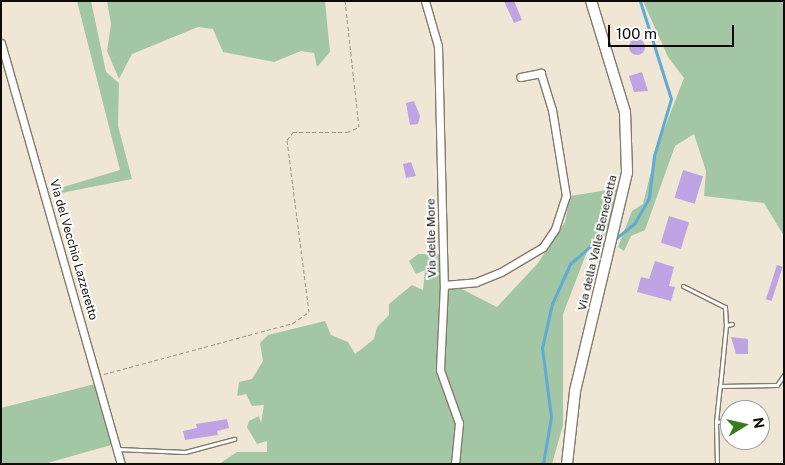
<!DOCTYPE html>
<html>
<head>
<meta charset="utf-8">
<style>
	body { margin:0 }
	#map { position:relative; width:785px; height:465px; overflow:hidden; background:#efe6d5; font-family:"Public Sans",sans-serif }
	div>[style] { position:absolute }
	.green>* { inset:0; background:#a3c6a5 }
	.stream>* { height:2.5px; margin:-1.25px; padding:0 1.25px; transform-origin:1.25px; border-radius:1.25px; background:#60abd4 }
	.building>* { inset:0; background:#bfa4e5; transform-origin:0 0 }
	.round { border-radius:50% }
	.path>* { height:1px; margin-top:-0.5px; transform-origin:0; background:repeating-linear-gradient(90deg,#9a9387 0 4px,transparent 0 6.5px) }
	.roads { filter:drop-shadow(1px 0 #827a6a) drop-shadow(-1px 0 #827a6a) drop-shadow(0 1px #827a6a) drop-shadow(0 -1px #827a6a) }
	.lane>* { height:3px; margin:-1.5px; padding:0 1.5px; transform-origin:1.5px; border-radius:1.5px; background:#fff }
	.street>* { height:7px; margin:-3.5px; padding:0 3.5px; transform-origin:3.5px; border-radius:3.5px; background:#fff }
	.secondary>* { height:10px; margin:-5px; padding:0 5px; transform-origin:5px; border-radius:5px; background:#fff }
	span { translate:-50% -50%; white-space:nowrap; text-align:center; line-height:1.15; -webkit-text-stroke:4px #fff; paint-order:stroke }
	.street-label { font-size:12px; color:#0f0c07 }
	.frame { position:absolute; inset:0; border:2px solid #0f0c07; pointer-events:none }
	.north { position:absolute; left:720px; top:400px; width:50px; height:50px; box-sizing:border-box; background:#fff; border:1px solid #9f9e9c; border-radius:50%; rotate:81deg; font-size:14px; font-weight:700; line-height:20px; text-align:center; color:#0f0c07 }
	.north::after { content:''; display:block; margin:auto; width:18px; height:22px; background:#397b1c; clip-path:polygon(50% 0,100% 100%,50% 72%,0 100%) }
	.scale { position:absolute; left:608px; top:25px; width:126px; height:22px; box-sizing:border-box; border:2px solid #0f0c07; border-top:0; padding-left:6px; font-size:15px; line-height:18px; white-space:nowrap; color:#0f0c07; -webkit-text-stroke:4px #fff; paint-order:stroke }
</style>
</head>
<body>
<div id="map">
	<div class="green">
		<div style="clip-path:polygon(77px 1px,91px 1px,106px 72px,119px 83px,118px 126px,132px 179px,51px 195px,53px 190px,120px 170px)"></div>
		<div style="clip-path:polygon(107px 1px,325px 1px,330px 52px,317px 67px,314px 53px,301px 51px,274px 62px,223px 52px,213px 29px,198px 27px,132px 54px,119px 79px,107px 51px,111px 24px)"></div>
		<div style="clip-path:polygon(643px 1px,784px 1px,784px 236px,764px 203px,704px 196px,706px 171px,694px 134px,675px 146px,645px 230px,631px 236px,624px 251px,618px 247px,632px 211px,643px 204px,657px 147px,684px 78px,668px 57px)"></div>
		<div style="clip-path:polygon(620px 188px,608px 233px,588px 249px,563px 314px,563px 425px,552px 464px,219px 464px,237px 452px,267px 452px,267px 441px,257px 444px,247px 427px,249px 421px,259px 416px,261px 423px,264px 405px,252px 406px,246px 394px,237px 396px,239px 382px,252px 379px,263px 361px,260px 343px,268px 335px,325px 321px,331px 335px,348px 342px,355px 354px,374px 339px,377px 327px,389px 315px,389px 304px,412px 285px,423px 290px,425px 270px,416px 274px,409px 261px,418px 254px,441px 254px,444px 280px,497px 307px,538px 263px,565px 222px,570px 196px)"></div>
		<div style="clip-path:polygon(95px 384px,111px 445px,44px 464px,1px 464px,1px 408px)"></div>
	</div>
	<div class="stream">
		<div style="left:614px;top:240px;width:26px;rotate:-39deg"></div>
		<div style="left:634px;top:224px;width:30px;rotate:-60deg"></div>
		<div style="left:649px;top:198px;width:42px;rotate:-83.2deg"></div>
		<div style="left:654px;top:156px;width:59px;rotate:-73.4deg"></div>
		<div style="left:671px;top:99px;width:103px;rotate:-107.6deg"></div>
		<div style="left:543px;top:464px;width:48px;rotate:-80.3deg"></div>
		<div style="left:551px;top:417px;width:70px;rotate:-97.4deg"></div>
		<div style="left:542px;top:348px;width:45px;rotate:-77.2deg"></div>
		<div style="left:552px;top:304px;width:44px;rotate:-65.8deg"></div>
		<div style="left:570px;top:264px;width:28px;rotate:-41deg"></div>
		<div style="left:591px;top:246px;width:16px;rotate:-11deg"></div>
	</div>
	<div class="building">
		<div style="clip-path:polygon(504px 1px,514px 1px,522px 20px,514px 23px)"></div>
		<div class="round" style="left:629px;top:39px;width:16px;height:16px"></div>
		<div style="clip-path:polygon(642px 72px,648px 91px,634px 92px,629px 76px)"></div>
		<div style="clip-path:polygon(414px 101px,420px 116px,418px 124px,410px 125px,406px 103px)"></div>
		<div style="clip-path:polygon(411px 162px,416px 176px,406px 178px,403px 164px)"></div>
		<div style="left:683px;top:170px;width:21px;height:29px;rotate:17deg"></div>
		<div style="left:669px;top:216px;width:21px;height:28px;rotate:17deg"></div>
		<div style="clip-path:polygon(655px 261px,674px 267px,669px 286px,675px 287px,671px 301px,637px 292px,641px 277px,649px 279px)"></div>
		<div style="left:777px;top:265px;width:6px;height:36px;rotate:18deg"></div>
		<div style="clip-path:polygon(731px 337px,748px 339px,748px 354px,736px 354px)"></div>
		<div style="clip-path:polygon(227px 419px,229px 428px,217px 431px,218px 435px,185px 440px,183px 431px,197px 428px,196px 424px)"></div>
	</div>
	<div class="path">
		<div style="left:104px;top:374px;width:196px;rotate:-15.1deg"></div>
		<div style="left:293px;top:323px;width:19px;rotate:-35deg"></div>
		<div style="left:309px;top:312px;width:173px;rotate:-97.3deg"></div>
		<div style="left:287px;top:140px;width:10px;rotate:-53deg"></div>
		<div style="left:293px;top:132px;width:54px"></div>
		<div style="left:347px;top:132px;width:13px;rotate:-23deg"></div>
		<div style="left:359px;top:127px;width:127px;rotate:-96.3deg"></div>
	</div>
	<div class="roads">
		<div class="lane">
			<div style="left:683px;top:286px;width:47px;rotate:26.6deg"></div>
			<div style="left:725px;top:307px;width:18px;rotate:87deg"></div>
			<div style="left:720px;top:386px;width:61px;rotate:-84.4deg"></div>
			<div style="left:726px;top:325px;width:6px;rotate:-9deg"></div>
			<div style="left:716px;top:422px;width:36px;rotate:-84deg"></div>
			<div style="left:720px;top:386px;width:57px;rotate:-1deg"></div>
			<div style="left:777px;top:385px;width:12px;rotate:-55deg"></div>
			<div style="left:118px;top:449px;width:67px;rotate:2.6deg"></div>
			<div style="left:185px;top:452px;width:51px;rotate:-14.9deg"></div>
			<div style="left:717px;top:464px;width:42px;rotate:-91.4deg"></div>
			<div style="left:716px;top:422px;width:9px;rotate:-6deg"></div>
		</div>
		<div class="street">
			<div style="left:425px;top:1px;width:47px;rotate:73.9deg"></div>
			<div style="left:438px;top:46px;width:239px;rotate:88.6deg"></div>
			<div style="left:444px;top:285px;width:32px;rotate:-5deg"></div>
			<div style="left:476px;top:282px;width:27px;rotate:-22deg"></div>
			<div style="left:501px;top:272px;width:49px;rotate:-30.8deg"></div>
			<div style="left:543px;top:247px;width:22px;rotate:-56deg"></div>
			<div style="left:555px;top:229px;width:35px;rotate:-72deg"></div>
			<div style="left:566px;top:196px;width:87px;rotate:-99.2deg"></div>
			<div style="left:552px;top:110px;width:39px;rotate:-107deg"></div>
			<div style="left:541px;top:73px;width:21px;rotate:169deg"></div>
			<div style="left:1px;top:43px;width:438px;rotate:74.1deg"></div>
			<div style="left:444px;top:285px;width:85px;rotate:92.7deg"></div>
			<div style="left:440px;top:370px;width:56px;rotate:70.3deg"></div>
			<div style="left:459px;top:423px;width:41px;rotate:95.6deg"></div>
		</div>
		<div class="secondary">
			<div style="left:567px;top:464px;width:73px;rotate:-83.7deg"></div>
			<div style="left:575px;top:391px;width:225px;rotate:-76.6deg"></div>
			<div style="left:627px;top:172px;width:60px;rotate:-91.9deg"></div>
			<div style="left:625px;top:112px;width:116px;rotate:-107deg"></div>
		</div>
	</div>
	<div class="street-label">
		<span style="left:432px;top:238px;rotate:-91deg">Via delle More</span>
		<span style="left:598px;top:243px;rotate:-77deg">Via della Valle Benedetta</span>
		<span style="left:73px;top:250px;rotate:74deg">Via del Vecchio Lazzeretto</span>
	</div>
	<div class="frame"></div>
	<div class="north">N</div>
	<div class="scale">100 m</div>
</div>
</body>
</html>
